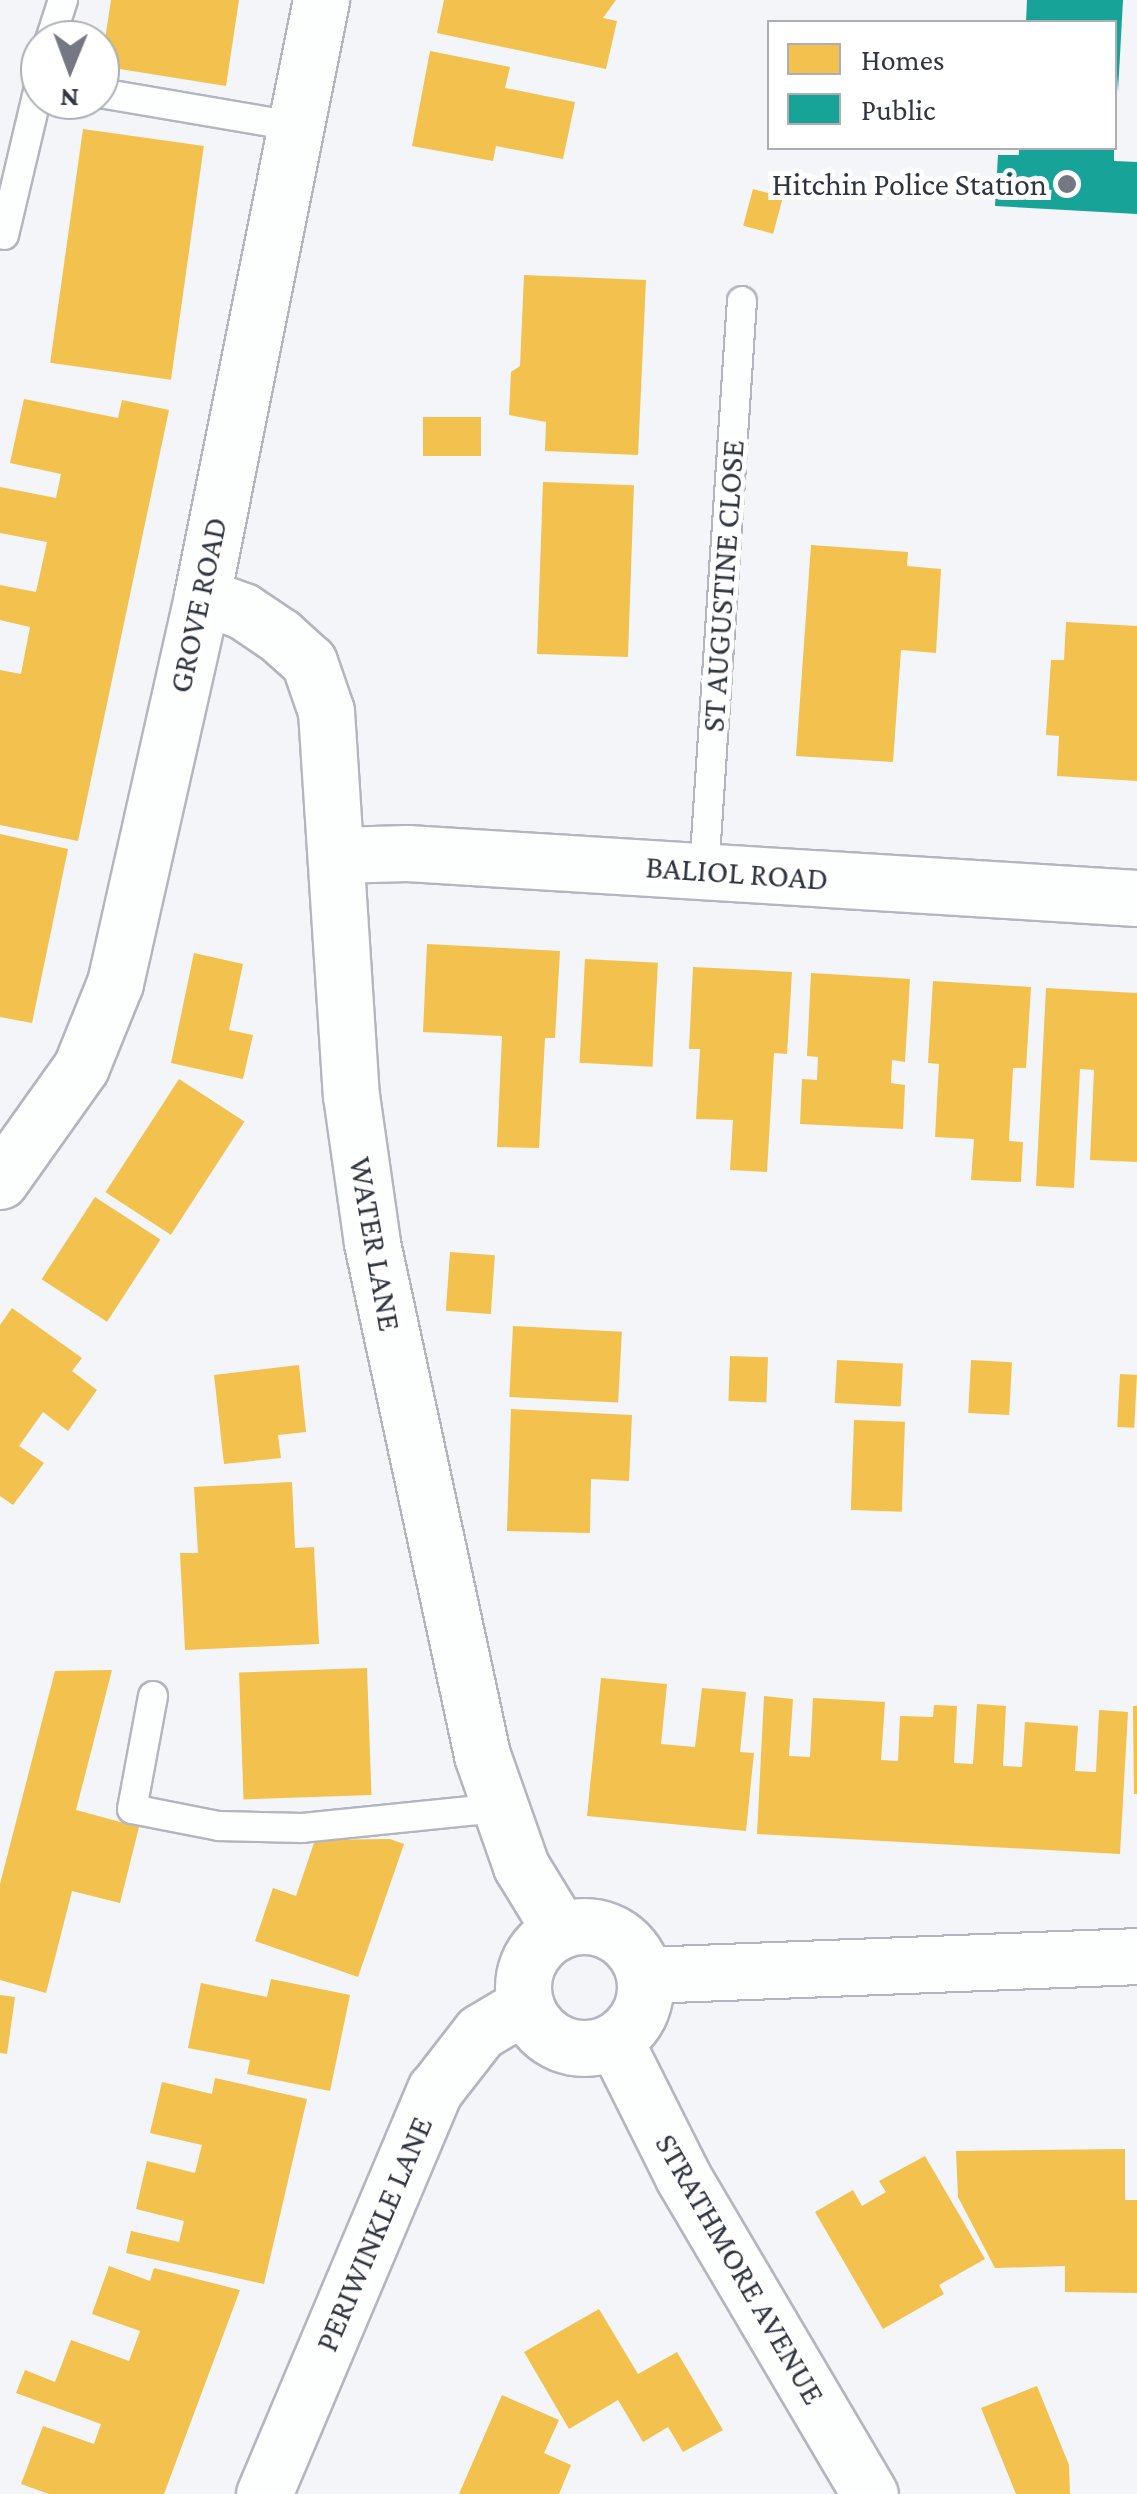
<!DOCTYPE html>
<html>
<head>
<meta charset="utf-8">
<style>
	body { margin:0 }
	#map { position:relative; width:1137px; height:2494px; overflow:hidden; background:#f3f5f9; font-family:"Crimson Pro",serif }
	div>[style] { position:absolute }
	.homes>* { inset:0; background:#f2c14e; transform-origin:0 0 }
	.public>* { inset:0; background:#17a398 }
	.roads { filter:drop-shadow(2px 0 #b3b6be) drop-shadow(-2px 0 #b3b6be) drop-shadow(0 2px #b3b6be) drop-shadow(0 -2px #b3b6be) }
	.lane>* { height:28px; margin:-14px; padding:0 14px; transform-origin:14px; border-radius:14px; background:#fdfefe }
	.street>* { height:55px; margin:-27.5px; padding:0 27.5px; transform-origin:27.5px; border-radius:27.5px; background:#fdfefe }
	.secondary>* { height:55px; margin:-27.5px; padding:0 27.5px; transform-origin:27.5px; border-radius:27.5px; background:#fdfefe }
	.secondary>.ring { margin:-27.5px; padding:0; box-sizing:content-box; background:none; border:55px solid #fdfefe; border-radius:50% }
	.dots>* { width:28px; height:28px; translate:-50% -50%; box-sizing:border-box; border:5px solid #fff; border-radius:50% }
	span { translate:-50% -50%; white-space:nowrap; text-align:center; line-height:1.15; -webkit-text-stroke:10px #fff; paint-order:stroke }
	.poi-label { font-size:32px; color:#303542 }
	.right { translate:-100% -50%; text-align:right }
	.street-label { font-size:32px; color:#303542 }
	.legend { position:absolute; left:767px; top:20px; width:350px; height:130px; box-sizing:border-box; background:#fff; border:2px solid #acaeb3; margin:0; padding:12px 18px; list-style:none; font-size:30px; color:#303542 }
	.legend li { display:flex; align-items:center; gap:20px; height:50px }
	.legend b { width:50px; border:2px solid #acaeb3 }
	.north { position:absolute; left:20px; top:20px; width:100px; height:100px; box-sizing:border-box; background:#fff; border:2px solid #acaeb3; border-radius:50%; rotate:181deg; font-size:28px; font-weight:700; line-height:40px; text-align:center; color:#303542 }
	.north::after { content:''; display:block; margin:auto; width:35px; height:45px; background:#747882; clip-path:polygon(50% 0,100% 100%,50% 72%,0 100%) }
</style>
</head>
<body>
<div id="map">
	<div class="homes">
		<div style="clip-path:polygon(111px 0,239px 0,226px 86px,101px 66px)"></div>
		<div style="clip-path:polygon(444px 0,616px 0,603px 18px,617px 21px,606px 69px,437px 33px)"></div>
		<div style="clip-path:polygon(430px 51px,510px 67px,505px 88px,575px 102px,563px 159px,496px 146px,493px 161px,412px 146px)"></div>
		<div style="left:83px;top:129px;width:122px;height:236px;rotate:8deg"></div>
		<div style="left:753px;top:189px;width:31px;height:38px;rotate:15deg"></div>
		<div style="clip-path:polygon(524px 275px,646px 280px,638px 455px,545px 451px,546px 422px,509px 415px,511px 372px,520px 366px)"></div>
		<div style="clip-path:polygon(24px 399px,118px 418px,122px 400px,169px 410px,78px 841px,0 825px,0 670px,21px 674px,30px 627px,0 620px,0 585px,36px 592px,47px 542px,0 533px,0 487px,56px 498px,61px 474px,10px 463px)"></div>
		<div style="left:423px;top:417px;width:58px;height:39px"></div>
		<div style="left:543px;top:482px;width:91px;height:172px;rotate:2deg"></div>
		<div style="clip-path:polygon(811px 545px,908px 552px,907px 566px,941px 569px,936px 653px,901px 650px,893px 762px,796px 756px)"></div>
		<div style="clip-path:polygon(1066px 622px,1137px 626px,1137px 781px,1057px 776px,1059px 736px,1046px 735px,1051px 660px,1064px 660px)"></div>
		<div style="clip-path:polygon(0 834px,68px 849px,32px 1023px,0 1017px)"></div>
		<div style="clip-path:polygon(427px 944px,560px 951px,555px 1038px,545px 1038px,539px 1148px,497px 1147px,502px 1036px,423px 1032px)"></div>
		<div style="clip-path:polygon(194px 953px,243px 964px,229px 1030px,253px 1035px,243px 1079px,171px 1063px)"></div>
		<div style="left:585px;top:959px;width:73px;height:104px;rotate:3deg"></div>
		<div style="clip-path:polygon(693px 967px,792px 972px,787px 1054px,774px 1053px,767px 1172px,730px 1170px,733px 1120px,696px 1119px,700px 1049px,689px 1049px)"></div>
		<div style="clip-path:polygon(811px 973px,910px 979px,905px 1062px,892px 1060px,891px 1083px,905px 1085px,903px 1129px,800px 1124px,802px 1079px,817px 1080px,818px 1057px,807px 1056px)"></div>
		<div style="clip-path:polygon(933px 981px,1031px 987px,1026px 1068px,1013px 1068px,1009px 1141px,1023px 1142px,1021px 1182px,971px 1180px,974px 1139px,935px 1137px,939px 1064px,928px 1063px)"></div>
		<div style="clip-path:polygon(1046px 988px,1137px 993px,1137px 1162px,1090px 1160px,1094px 1070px,1080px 1069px,1074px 1188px,1036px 1186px)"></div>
		<div style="left:179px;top:1079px;width:78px;height:135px;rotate:33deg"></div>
		<div style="left:95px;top:1197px;width:78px;height:98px;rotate:33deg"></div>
		<div style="left:450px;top:1252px;width:45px;height:59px;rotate:4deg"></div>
		<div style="clip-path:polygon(12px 1308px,82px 1358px,72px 1371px,97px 1390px,68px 1431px,43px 1412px,19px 1446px,44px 1463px,13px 1505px,0 1496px,0 1325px)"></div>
		<div style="left:513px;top:1326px;width:109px;height:71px;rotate:3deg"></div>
		<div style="left:730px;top:1356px;width:38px;height:45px;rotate:2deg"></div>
		<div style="left:837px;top:1360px;width:66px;height:43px;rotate:3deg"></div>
		<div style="left:971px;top:1360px;width:41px;height:53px;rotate:3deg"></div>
		<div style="clip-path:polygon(299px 1365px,306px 1432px,278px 1435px,281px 1458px,224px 1464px,214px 1375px)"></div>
		<div style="left:1120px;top:1374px;width:17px;height:53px;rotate:3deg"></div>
		<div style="clip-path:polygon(511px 1409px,632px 1415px,629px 1481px,591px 1479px,590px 1533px,507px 1531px)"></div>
		<div style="left:854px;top:1420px;width:51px;height:90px;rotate:2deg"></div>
		<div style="clip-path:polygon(292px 1482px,295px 1548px,314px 1547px,319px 1644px,185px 1650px,180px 1553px,198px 1553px,194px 1487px)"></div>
		<div style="left:367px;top:1668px;width:127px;height:128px;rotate:88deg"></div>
		<div style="clip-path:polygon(112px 1670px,76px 1810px,139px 1827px,120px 1903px,72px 1891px,46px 1993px,0 1980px,0 1884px,55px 1671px)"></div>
		<div style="clip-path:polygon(601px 1678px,667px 1684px,661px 1744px,695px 1747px,702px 1688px,746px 1692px,740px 1752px,754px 1753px,746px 1831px,587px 1816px)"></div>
		<div style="clip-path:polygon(764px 1696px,793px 1699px,789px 1756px,810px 1757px,813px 1698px,885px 1702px,881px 1760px,898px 1761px,900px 1716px,933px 1717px,934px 1705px,957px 1706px,954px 1763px,973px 1764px,977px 1704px,1006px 1706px,1003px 1766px,1022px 1767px,1025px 1722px,1078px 1726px,1075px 1771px,1096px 1772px,1099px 1710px,1128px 1712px,1120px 1854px,757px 1834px)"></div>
		<div style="clip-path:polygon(1133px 1706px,1137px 1706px,1137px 1794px,1134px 1794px)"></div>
		<div style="clip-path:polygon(390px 1839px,404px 1844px,358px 1977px,255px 1941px,273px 1888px,296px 1896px,315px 1840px)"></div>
		<div style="clip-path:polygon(271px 1979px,350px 1995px,330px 2091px,247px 2074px,250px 2060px,188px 2048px,201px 1983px,267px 1997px)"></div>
		<div style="clip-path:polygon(0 1995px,15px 1997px,7px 2054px,0 2053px)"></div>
		<div style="clip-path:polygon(215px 2078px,307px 2099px,264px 2284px,126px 2253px,131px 2231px,179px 2242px,184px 2221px,136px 2209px,147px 2161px,195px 2173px,202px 2145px,150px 2133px,162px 2082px,212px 2094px)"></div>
		<div style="clip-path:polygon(1125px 2149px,1125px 2200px,1137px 2200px,1137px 2293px,1065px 2292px,1065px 2266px,995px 2268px,958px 2197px,956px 2151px)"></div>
		<div style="clip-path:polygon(925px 2156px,985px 2259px,939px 2285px,944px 2294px,883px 2329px,815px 2212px,853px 2190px,862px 2206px,886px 2192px,879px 2181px)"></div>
		<div style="clip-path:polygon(109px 2266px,150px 2281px,154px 2268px,240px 2290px,164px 2494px,49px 2494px,21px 2484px,43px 2426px,94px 2444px,101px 2424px,16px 2393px,25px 2370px,55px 2382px,71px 2340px,129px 2361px,140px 2331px,92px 2314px)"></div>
		<div style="clip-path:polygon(599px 2309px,638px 2374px,677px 2352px,723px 2430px,683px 2452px,668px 2427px,643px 2442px,618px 2400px,569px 2429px,524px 2352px)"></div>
		<div style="clip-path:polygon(1037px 2386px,1069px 2465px,1070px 2494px,1016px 2494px,981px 2408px)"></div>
		<div style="clip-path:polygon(502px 2395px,559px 2420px,544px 2453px,571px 2465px,559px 2494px,459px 2494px)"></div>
	</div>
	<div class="public">
		<div style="clip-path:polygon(1027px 0,1123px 0,1118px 92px,1114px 22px,1026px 22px)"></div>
		<div style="clip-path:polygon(1019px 148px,1114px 148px,1114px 161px,1137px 162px,1137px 214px,995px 206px,998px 155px,1019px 155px)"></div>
	</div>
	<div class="roads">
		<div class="lane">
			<div style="left:50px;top:40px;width:42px;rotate:-72deg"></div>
			<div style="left:100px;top:93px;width:197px;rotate:9.7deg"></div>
			<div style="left:4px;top:235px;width:156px;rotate:-76.7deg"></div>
			<div style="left:704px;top:871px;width:571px;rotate:-86.19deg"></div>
			<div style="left:153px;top:1696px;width:115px;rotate:100.5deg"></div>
			<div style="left:132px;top:1809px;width:89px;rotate:11.1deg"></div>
			<div style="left:219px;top:1826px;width:83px;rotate:1.4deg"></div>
			<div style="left:302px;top:1828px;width:197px;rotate:-5.8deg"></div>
		</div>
		<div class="street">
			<div style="left:337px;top:855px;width:70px;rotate:-1.6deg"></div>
			<div style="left:407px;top:853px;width:731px;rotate:3.53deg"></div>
			<div style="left:264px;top:2494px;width:439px;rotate:-67.1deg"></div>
			<div style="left:435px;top:2090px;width:73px;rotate:-52.2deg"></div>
			<div style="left:480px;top:2032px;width:51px;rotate:-30.6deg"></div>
		</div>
		<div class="secondary">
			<div style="left:202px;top:596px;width:44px;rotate:20.1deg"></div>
			<div style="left:243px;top:611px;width:45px;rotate:34deg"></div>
			<div style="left:280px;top:636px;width:39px;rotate:42deg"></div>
			<div style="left:309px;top:662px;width:52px;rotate:70.9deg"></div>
			<div style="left:326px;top:711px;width:385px;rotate:86.3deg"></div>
			<div style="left:351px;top:1095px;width:149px;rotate:81.9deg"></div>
			<div style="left:372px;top:1243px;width:524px;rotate:77.87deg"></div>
			<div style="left:482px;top:1755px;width:118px;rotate:70.6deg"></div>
			<div style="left:521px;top:1866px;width:75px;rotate:58.6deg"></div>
			<div style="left:0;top:1181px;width:140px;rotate:-54.6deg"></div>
			<div style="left:81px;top:1067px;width:91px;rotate:-68deg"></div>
			<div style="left:115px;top:983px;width:397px;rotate:-77.3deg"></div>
			<div style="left:202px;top:596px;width:608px;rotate:-78.71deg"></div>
			<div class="ring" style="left:523px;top:1926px;width:67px;height:67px"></div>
			<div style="left:645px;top:1975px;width:492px;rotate:-2.2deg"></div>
			<div style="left:615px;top:2041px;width:152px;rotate:63.4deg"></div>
			<div style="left:683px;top:2177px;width:368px;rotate:59.5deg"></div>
		</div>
	</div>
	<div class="dots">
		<div style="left:1067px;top:184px;background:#747882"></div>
	</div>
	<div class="poi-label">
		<span class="right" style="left:1047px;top:184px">Hitchin Police Station</span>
	</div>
	<div class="street-label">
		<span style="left:723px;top:586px;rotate:-86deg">ST AUGUSTINE CLOSE</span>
		<span style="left:198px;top:605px;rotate:-78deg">GROVE ROAD</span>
		<span style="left:737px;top:873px;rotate:4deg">BALIOL ROAD</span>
		<span style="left:375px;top:1244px;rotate:80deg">WATER LANE</span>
		<span style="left:374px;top:2234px;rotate:-67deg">PERIWINKLE LANE</span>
		<span style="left:740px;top:2269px;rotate:60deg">STRATHMORE AVENUE</span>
	</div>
	<ul class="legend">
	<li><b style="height:28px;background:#f2c14e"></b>Homes</li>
	<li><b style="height:28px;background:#17a398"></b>Public</li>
	</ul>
	<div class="north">N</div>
</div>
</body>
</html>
